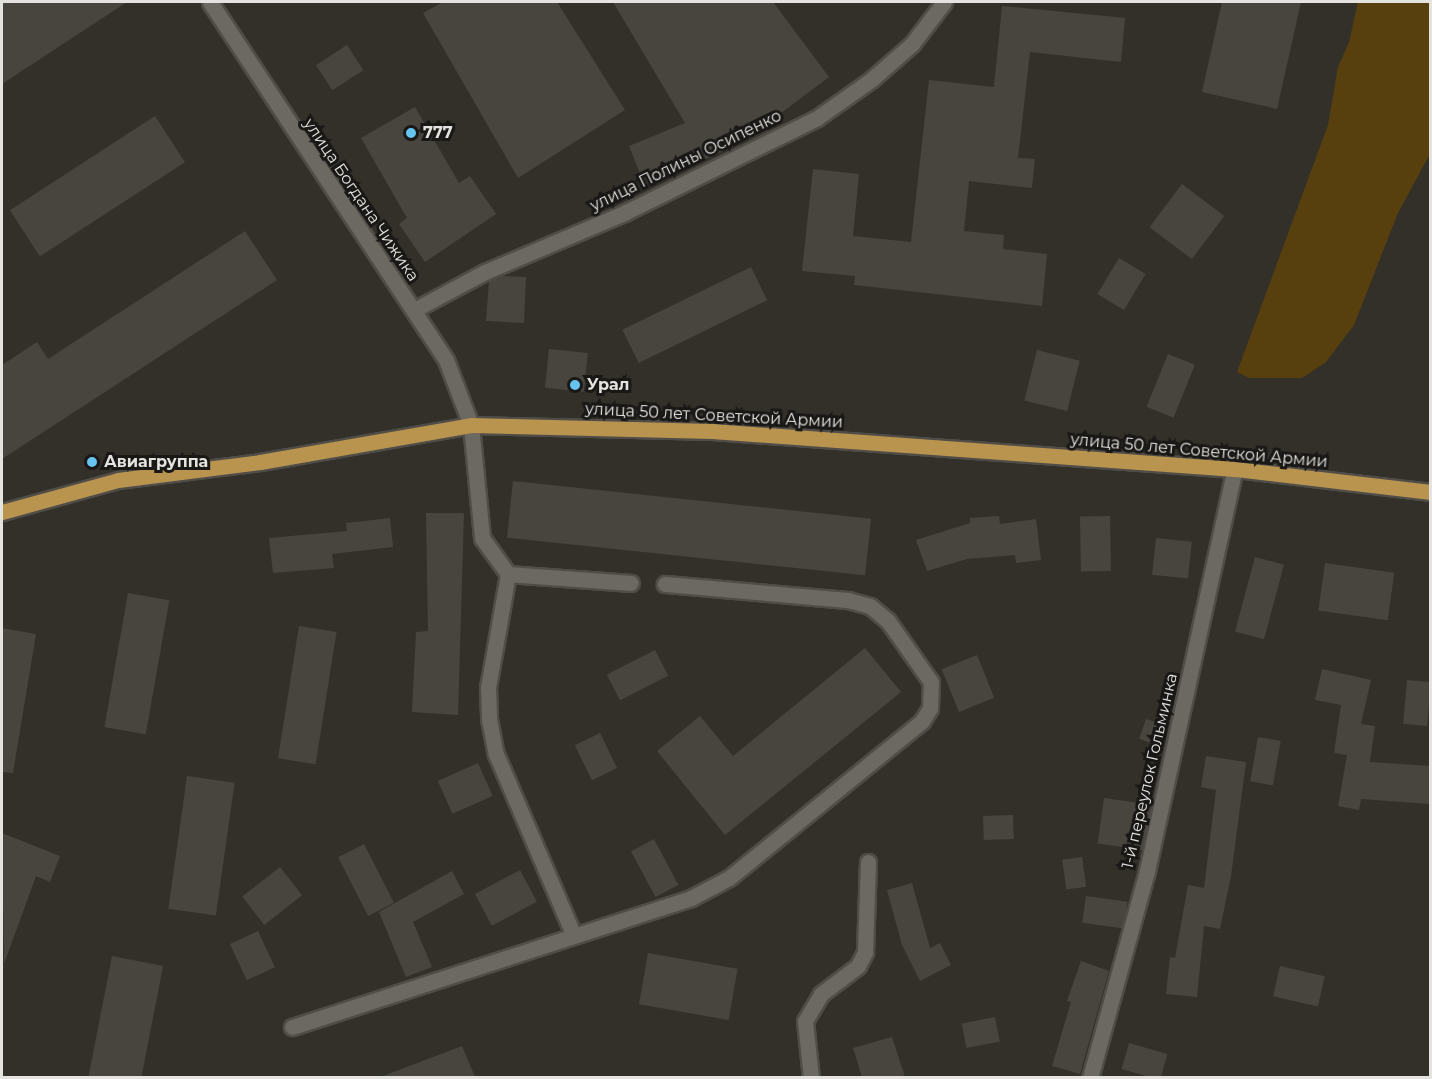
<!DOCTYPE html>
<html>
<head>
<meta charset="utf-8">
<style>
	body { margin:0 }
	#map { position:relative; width:1432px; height:1079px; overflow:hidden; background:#33302a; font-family:Montserrat,sans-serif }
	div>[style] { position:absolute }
	.green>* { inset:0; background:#583f0e }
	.building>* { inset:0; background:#48453f; transform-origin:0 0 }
	.roads { filter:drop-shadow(2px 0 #504d48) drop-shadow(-2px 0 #504d48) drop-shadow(0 2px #504d48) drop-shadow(0 -2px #504d48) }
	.minor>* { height:15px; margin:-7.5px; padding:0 7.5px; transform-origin:7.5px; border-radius:7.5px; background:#6c6862 }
	.major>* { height:15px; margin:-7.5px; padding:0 7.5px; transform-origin:7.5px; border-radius:7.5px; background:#b9944e }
	.dots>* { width:16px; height:16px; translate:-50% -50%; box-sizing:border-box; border:3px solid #1a1816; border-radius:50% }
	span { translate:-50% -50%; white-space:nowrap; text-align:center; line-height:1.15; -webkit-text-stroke:6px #1a1816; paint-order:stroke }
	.poi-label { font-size:16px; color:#e5e3df; font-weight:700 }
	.left { translate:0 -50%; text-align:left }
	.street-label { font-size:16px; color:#e5e3df }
	.frame { position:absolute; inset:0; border:3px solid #e5e3df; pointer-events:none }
</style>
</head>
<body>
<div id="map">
	<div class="green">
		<div style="clip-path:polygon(1358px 2px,1430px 2px,1430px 154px,1398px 213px,1354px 325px,1326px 362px,1302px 378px,1249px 378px,1237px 372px,1328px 125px,1338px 67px,1349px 42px)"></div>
	</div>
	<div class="building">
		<div style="clip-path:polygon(2px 2px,127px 2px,2px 84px)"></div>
		<div style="clip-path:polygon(443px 2px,557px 2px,625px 110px,518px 178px,423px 13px)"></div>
		<div style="clip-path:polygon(613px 2px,773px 2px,829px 77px,765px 125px,768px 131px,645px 186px,629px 146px,685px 123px)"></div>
		<div style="clip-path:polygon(1222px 2px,1301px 2px,1277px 109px,1202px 92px)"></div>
		<div style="clip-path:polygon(1002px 6px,1125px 18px,1121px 62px,1030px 52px,1018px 158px,1035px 159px,1032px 188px,969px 181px,964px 231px,1004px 235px,1003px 249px,1047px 254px,1042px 306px,854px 285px,855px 276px,802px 271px,813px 169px,859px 174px,853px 236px,911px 242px,929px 80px,994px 87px)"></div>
		<div style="left:347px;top:45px;width:30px;height:37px;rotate:57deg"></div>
		<div style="clip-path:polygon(415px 107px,459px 183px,470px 176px,496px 214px,425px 262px,399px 224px,407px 218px,361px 138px)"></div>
		<div style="left:155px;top:116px;width:55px;height:173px;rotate:57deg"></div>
		<div style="left:1182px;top:184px;width:53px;height:54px;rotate:37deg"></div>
		<div style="clip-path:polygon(245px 231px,277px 280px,2px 459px,2px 365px,37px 342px,48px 359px)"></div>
		<div style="left:1119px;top:258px;width:31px;height:42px;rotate:31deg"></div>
		<div style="left:751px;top:267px;width:37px;height:143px;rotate:64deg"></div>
		<div style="clip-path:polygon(502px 276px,526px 277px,524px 323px,486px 321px,489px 281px)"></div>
		<div style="left:549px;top:349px;width:39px;height:39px;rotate:6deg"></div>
		<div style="left:1037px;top:350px;width:44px;height:52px;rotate:14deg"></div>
		<div style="left:1168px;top:354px;width:29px;height:57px;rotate:22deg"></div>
		<div style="left:513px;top:481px;width:360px;height:57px;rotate:6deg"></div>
		<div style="clip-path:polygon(426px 513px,464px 513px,458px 715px,412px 712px,416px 632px,428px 631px)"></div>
		<div style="clip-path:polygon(999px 516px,1000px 524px,1036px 519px,1041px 560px,1016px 563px,1015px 555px,967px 559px,927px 571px,916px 540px,970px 523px,970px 518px)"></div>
		<div style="left:1110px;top:516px;width:55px;height:30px;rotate:89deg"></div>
		<div style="clip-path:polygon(390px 518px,393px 547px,332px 554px,334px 568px,273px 573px,269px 538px,347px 531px,346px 523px)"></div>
		<div style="left:1156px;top:538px;width:36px;height:37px;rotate:6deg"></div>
		<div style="left:1255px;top:557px;width:30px;height:77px;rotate:15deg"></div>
		<div style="left:1325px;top:563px;width:70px;height:48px;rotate:8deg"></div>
		<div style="left:128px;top:593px;width:42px;height:136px;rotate:10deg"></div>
		<div style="left:299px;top:626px;width:38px;height:134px;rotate:9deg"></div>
		<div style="clip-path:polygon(2px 628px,36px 634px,13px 773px,2px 772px)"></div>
		<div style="clip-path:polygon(865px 648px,901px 692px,725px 835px,657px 751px,700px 716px,733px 756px)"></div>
		<div style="left:655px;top:650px;width:29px;height:54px;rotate:63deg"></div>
		<div style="left:977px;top:655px;width:46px;height:38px;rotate:68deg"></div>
		<div style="clip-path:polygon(1322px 669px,1371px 680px,1361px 724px,1375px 726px,1370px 762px,1431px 766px,1429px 804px,1361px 799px,1359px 810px,1338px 806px,1347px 755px,1334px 753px,1341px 705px,1315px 700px)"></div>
		<div style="left:1407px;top:680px;width:24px;height:44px;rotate:5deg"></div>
		<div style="left:1146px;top:719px;width:21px;height:21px;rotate:19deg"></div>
		<div style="left:600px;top:733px;width:39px;height:28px;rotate:64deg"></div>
		<div style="left:1258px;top:737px;width:23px;height:45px;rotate:10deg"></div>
		<div style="clip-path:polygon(1206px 756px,1246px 762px,1231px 876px,1220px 929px,1204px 926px,1197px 997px,1166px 994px,1170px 957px,1175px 958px,1188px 885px,1204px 888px,1216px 790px,1201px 787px)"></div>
		<div style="left:478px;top:763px;width:36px;height:44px;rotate:66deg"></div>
		<div style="left:187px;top:776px;width:48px;height:134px;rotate:8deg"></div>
		<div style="left:1104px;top:798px;width:48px;height:46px;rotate:8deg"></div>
		<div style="left:1013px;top:815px;width:24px;height:30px;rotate:88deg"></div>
		<div style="clip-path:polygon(2px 833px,60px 856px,50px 882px,36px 876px,4px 964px)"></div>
		<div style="left:654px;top:839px;width:52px;height:26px;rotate:62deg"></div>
		<div style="left:364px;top:844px;width:66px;height:29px;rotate:63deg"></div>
		<div style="left:1082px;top:857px;width:30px;height:20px;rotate:82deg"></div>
		<div style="left:280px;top:867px;width:36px;height:48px;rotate:52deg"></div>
		<div style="left:520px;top:870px;width:36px;height:51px;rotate:62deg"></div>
		<div style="clip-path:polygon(452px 871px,464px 894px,413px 922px,432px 967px,406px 977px,379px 912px)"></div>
		<div style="clip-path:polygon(912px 883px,930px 948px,940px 943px,951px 965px,920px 981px,902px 945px,887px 890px)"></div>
		<div style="left:1086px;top:896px;width:42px;height:27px;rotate:8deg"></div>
		<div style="left:258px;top:931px;width:40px;height:31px;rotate:65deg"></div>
		<div style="left:648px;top:953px;width:91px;height:52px;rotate:10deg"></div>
		<div style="left:112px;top:956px;width:52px;height:123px;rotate:11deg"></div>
		<div style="clip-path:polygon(1081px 961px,1109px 971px,1080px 1074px,1052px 1066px,1071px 1002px,1067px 1001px)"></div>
		<div style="left:1280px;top:966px;width:46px;height:31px;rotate:13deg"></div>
		<div style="left:995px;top:1017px;width:25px;height:34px;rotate:79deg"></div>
		<div style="clip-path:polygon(892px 1037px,905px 1077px,862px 1077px,853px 1048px)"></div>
		<div style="left:1129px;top:1043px;width:40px;height:27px;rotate:16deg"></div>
		<div style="clip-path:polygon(462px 1046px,475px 1077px,384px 1077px,383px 1076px)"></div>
	</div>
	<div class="roads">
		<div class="minor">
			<div style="left:210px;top:2px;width:429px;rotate:56.6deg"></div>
			<div style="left:446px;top:360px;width:70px;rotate:69deg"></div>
			<div style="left:471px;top:425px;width:114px;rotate:84.4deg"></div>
			<div style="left:482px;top:538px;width:44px;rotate:54.2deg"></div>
			<div style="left:508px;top:574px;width:115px;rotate:100deg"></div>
			<div style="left:488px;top:687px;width:32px;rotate:88deg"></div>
			<div style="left:489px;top:719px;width:36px;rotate:79deg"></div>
			<div style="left:496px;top:754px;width:196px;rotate:66.8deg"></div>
			<div style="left:414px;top:310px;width:81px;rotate:-28.2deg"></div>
			<div style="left:485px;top:272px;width:151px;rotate:-23deg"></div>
			<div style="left:624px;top:213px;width:215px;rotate:-26.2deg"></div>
			<div style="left:817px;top:118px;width:67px;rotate:-35.3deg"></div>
			<div style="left:872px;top:79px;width:53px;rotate:-41.2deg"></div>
			<div style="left:912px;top:44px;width:53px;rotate:-52.7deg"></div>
			<div style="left:508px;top:574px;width:123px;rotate:4.2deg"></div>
			<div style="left:292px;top:1027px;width:419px;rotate:-17.9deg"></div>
			<div style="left:691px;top:898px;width:43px;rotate:-27.8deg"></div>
			<div style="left:729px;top:878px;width:249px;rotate:-39.1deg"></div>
			<div style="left:922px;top:721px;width:15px;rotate:-58deg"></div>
			<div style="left:930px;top:708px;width:26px;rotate:-88deg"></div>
			<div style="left:931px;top:682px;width:75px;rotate:-125.2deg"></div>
			<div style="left:888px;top:621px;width:23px;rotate:-140deg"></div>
			<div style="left:870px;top:606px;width:23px;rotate:-165deg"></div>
			<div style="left:848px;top:600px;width:184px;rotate:-175deg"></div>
			<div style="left:811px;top:1078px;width:57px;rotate:-96deg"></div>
			<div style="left:805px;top:1021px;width:31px;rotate:-59deg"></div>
			<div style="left:821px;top:994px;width:46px;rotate:-37.1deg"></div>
			<div style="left:858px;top:966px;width:16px;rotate:-63deg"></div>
			<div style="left:865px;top:952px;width:90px;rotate:-88.1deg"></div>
			<div style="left:1090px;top:1078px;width:215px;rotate:-74.6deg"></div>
			<div style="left:1147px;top:871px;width:412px;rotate:-77.7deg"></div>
		</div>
		<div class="major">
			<div style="left:2px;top:512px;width:120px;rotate:-15.4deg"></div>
			<div style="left:118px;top:480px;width:143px;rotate:-7.2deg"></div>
			<div style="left:260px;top:462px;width:214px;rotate:-9.9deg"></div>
			<div style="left:471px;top:425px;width:241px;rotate:1.4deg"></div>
			<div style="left:712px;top:431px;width:524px;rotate:4.16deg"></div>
			<div style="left:1235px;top:469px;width:196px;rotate:6.7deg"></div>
		</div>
	</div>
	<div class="dots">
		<div style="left:411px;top:133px;background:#65c5ef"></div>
		<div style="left:575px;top:385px;background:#65c5ef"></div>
		<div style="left:92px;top:462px;background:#65c5ef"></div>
	</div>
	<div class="poi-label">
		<span class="left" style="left:423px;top:133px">777</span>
		<span class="left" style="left:587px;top:385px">Урал</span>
		<span class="left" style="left:104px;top:462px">Авиагруппа</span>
	</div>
	<div class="street-label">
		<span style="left:686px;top:161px;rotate:-26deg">улица Полины Осипенко</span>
		<span style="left:361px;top:200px;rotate:56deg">улица Богдана Чижика</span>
		<span style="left:714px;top:416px;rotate:3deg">улица 50 лет Советской Армии</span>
		<span style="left:1199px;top:451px;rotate:5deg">улица 50 лет Советской Армии</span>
		<span style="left:1150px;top:771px;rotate:-77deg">1-й переулок Гольминка</span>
	</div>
	<div class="frame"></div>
</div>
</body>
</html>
